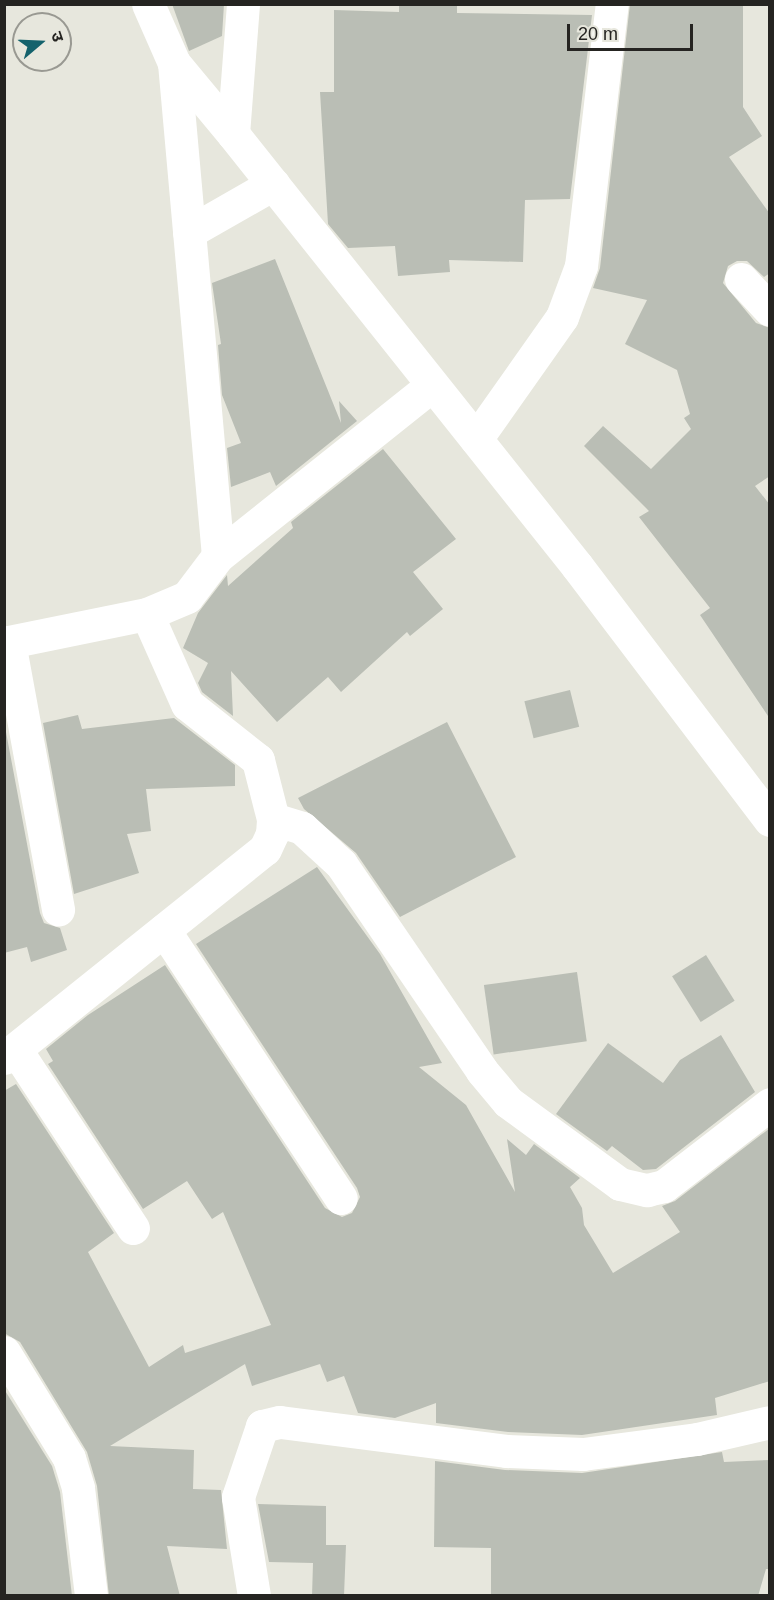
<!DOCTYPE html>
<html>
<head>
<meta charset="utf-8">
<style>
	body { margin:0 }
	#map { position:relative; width:774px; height:1600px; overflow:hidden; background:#e7e7dd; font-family:Arial,"Noto Sans Devanagari",sans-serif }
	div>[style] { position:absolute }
	.building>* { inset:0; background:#babeb5; transform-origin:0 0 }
	.street>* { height:33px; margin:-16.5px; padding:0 16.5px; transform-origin:16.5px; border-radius:16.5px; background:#fff }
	span { translate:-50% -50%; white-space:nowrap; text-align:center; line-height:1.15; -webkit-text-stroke:5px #e7e7dd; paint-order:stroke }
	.frame { position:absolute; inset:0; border:6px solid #252421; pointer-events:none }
	.north { position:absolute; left:12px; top:12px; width:60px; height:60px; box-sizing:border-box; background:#e7e7dd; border:2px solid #999992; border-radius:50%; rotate:71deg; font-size:16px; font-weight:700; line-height:24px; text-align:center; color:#252421 }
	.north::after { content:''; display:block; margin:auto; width:21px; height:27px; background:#14626c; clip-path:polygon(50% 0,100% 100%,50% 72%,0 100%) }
	.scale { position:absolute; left:567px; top:24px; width:126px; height:27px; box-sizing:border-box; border:3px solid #252421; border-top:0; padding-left:8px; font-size:18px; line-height:21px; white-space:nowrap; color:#252421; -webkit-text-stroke:4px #e7e7dd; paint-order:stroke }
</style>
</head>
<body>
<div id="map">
	<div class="building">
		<div style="clip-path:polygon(172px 4px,224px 4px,222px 36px,189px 51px)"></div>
		<div style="clip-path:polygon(399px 4px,457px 4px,457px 13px,592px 15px,570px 199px,525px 200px,523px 262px,449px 260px,450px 272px,398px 276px,395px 246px,348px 248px,328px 224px,320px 92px,334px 92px,334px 10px,399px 12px)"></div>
		<div style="clip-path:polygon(630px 4px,743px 4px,743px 107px,762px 136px,729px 157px,770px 214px,770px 273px,764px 277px,747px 261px,737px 261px,728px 266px,723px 283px,756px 323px,770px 328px,770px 476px,755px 486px,770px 505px,770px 719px,700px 615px,710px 608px,639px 517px,649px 511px,584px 446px,603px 426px,651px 469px,691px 429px,684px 418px,690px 414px,677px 370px,625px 344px,647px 300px,593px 288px,600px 268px)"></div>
		<div style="clip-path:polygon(275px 259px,341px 423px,339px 401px,357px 421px,276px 486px,270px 472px,231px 487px,227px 448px,241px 443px,222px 395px,218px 345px,221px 344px,212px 283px)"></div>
		<div style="clip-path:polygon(383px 449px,456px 539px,413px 572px,443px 609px,410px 636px,407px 632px,341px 692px,328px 677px,277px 722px,231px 671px,233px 716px,202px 692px,198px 683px,208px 663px,183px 648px,198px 613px,227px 575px,228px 586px,293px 528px,291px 522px)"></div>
		<div style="left:570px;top:690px;width:38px;height:47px;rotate:76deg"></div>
		<div style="clip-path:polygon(78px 715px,82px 729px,174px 718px,235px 765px,235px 786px,146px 789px,151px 831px,127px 834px,139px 873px,74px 894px,43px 723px)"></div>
		<div style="clip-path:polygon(447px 722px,516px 857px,400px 917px,356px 853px,304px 809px,298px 798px)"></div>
		<div style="clip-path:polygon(6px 732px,40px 913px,44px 923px,60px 928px,67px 950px,31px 962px,27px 947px,4px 953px)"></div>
		<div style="clip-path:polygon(317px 867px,380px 954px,442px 1063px,419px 1067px,466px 1105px,515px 1192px,507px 1139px,526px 1155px,534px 1144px,580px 1178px,570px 1187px,582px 1208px,584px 1225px,613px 1273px,680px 1232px,662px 1206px,675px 1201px,770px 1128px,770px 1381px,715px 1398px,717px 1415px,582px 1435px,508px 1432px,436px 1423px,436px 1403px,395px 1418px,358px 1413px,344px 1376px,327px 1382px,320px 1364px,252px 1386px,245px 1364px,110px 1446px,194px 1450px,193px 1489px,221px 1490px,227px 1549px,167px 1546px,180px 1596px,109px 1596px,97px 1486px,87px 1452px,20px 1342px,4px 1333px,4px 1091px,16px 1084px,114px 1233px,88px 1252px,149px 1367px,183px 1345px,185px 1353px,271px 1325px,223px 1212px,212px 1219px,187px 1181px,143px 1209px,48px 1064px,53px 1061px,46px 1049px,88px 1015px,165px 965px,325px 1208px,342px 1217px,352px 1213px,360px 1197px,357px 1188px,196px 944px)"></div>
		<div style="left:706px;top:955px;width:54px;height:40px;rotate:58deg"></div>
		<div style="left:577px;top:972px;width:70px;height:94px;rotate:82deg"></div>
		<div style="clip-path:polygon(721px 1035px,755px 1092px,656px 1169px,643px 1170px,612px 1146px,607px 1151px,556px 1114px,608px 1043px,663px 1083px,680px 1060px)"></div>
		<div style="clip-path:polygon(4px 1389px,52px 1466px,60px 1492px,72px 1596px,4px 1596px)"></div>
		<div style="clip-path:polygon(722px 1452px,724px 1462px,770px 1460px,770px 1569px,766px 1569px,758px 1596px,491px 1596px,491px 1548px,434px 1547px,435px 1461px,505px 1470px,582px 1473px)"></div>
		<div style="clip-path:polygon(258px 1504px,326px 1506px,326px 1545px,346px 1545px,344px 1596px,312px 1596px,313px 1563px,269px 1562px)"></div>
	</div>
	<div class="street">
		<div style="left:243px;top:4px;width:130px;rotate:94.4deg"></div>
		<div style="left:233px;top:134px;width:552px;rotate:51.47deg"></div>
		<div style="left:577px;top:566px;width:319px;rotate:52.8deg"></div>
		<div style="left:174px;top:63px;width:92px;rotate:50.3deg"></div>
		<div style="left:189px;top:232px;width:97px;rotate:-29.7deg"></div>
		<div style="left:741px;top:279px;width:42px;rotate:46.9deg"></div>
		<div style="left:476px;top:439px;width:149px;rotate:-54.8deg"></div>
		<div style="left:562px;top:317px;width:54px;rotate:-69.6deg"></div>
		<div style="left:581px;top:266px;width:264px;rotate:-83.3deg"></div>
		<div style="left:218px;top:556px;width:274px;rotate:-38.6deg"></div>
		<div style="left:9px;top:642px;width:272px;rotate:79.6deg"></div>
		<div style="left:4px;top:643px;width:146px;rotate:-11.5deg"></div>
		<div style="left:147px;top:614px;width:43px;rotate:-23deg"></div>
		<div style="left:187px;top:597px;width:51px;rotate:-52.9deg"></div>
		<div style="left:218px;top:556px;width:495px;rotate:-95.1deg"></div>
		<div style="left:174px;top:63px;width:64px;rotate:-113.8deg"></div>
		<div style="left:273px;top:819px;width:30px;rotate:17deg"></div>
		<div style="left:302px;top:828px;width:53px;rotate:42.7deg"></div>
		<div style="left:341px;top:864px;width:250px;rotate:55.7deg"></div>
		<div style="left:482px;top:1071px;width:40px;rotate:50deg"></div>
		<div style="left:508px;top:1102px;width:139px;rotate:36.2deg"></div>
		<div style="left:620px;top:1184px;width:28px;rotate:13deg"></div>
		<div style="left:647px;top:1190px;width:17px;rotate:-13deg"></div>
		<div style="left:664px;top:1186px;width:134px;rotate:-37.7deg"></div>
		<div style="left:164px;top:930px;width:321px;rotate:56.6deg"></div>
		<div style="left:16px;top:1050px;width:213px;rotate:56.7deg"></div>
		<div style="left:4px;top:1058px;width:334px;rotate:-38.7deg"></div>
		<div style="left:265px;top:849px;width:17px;rotate:-65deg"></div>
		<div style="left:272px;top:834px;width:15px;rotate:-86deg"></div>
		<div style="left:273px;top:819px;width:61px;rotate:-104.3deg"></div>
		<div style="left:258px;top:760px;width:90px;rotate:-141.7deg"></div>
		<div style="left:187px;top:704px;width:98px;rotate:-114deg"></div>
		<div style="left:4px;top:1352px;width:124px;rotate:58.5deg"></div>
		<div style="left:69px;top:1458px;width:31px;rotate:73deg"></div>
		<div style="left:78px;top:1488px;width:109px;rotate:83.1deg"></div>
		<div style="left:254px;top:1596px;width:100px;rotate:-99.2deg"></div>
		<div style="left:238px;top:1497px;width:75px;rotate:-71.3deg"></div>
		<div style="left:262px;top:1426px;width:18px;rotate:-13deg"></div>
		<div style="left:280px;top:1422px;width:228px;rotate:7.3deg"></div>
		<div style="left:506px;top:1451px;width:77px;rotate:2.2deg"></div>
		<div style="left:583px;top:1454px;width:115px;rotate:-7.5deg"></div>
		<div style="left:697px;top:1439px;width:75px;rotate:-13.1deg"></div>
	</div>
	<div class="frame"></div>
	<div class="north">उ</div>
	<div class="scale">20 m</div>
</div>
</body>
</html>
